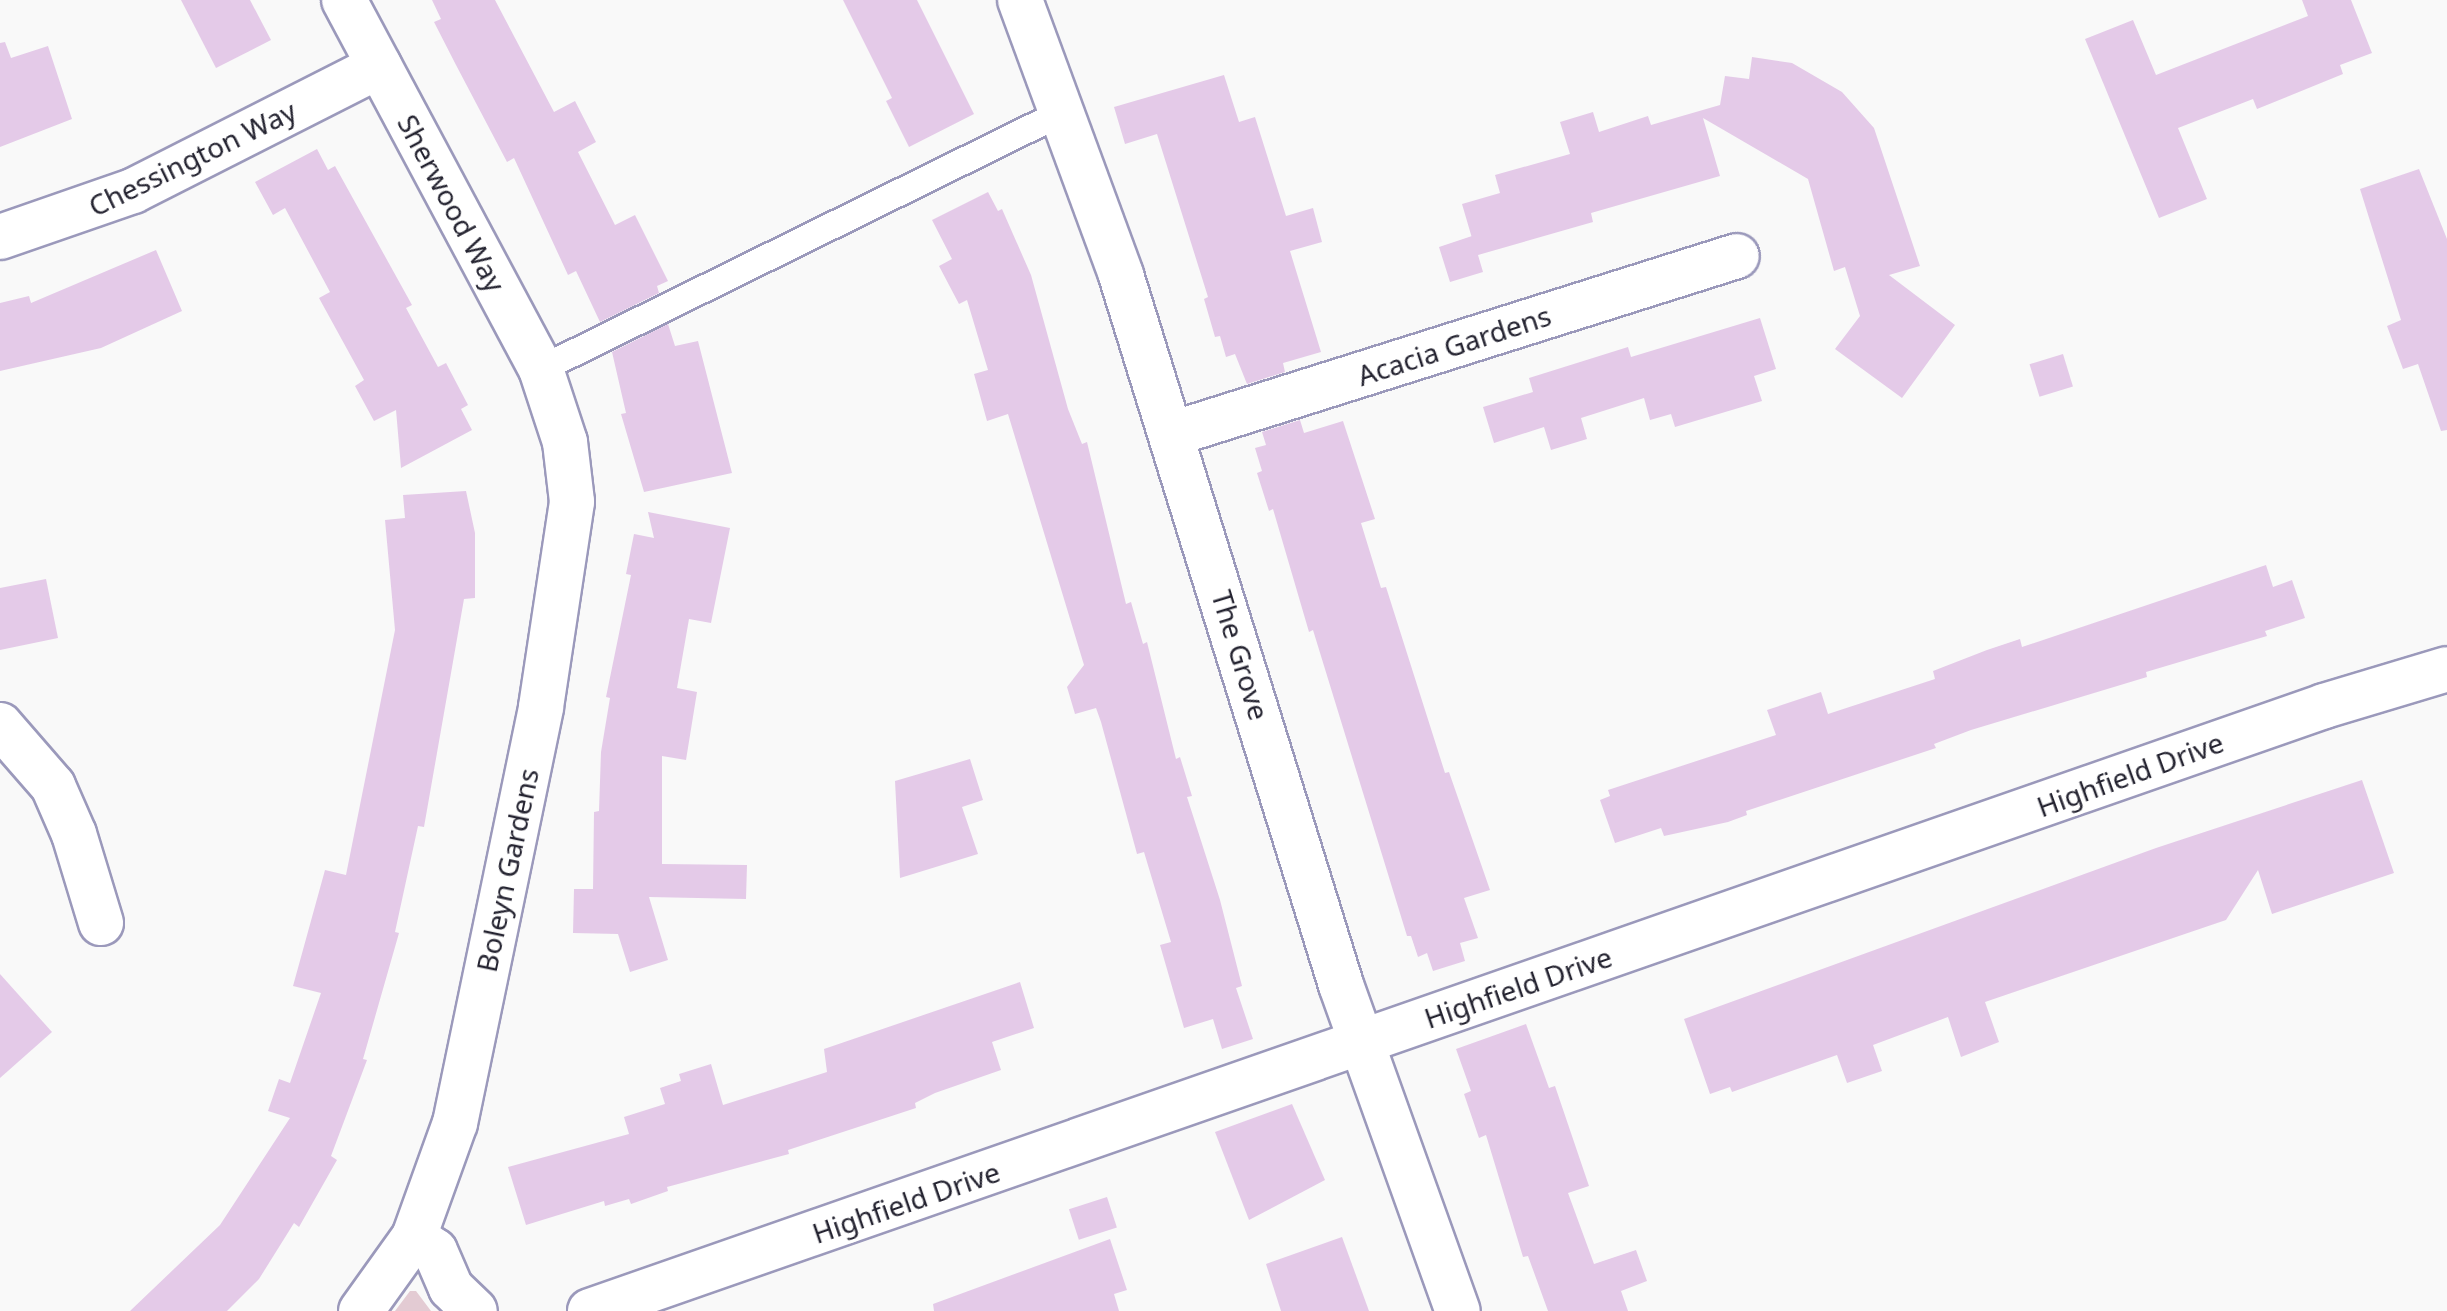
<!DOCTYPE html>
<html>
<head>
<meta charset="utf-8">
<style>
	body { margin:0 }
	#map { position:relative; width:2447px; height:1311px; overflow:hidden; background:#f9f9f9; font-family:"Noto Sans",sans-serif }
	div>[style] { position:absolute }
	.green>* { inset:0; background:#e3cbd3 }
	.building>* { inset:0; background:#e4cae8; transform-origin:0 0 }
	.roads { filter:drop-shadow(2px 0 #9b99bb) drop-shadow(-2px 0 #9b99bb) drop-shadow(0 2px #9b99bb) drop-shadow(0 -2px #9b99bb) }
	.lane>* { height:26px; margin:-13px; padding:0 13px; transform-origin:13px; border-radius:13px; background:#fff }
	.street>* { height:44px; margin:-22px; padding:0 22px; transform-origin:22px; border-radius:22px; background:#fff }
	span { translate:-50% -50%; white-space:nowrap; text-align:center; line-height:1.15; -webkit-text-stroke:6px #fff; paint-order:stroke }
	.street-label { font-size:28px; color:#252431 }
</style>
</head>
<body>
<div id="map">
	<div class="green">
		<div style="clip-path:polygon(410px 1291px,416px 1291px,431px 1311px,395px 1311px)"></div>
	</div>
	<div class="building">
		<div style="clip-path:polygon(181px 0,250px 0,271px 40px,216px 68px)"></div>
		<div style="clip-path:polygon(432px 0,495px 0,554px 112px,575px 101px,596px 142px,578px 152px,615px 225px,635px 215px,668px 281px,657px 286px,659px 293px,600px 322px,576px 271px,568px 275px,514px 158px,507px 162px,456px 65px,434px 22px,441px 19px)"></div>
		<div style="clip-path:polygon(843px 0,917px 0,974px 114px,909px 147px,886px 101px,892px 98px)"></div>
		<div style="clip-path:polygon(2302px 0,2351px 0,2372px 53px,2340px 65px,2343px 74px,2257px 109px,2253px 99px,2178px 128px,2207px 199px,2159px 218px,2085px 39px,2133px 20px,2156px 75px,2308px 16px)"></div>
		<div style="clip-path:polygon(5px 42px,11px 58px,48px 46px,72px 119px,0 147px,0 43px)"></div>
		<div style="clip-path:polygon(1752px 57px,1792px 63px,1842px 92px,1874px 128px,1920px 266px,1889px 275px,1955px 325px,1902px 398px,1835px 349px,1860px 316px,1845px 267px,1834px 271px,1808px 179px,1703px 118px,1720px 176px,1591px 213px,1593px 222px,1478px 255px,1483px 272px,1450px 282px,1439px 247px,1472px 236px,1474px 245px,1462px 204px,1500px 193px,1495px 175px,1570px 154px,1560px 122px,1593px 112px,1599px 132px,1648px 116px,1651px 125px,1720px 105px,1725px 76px,1749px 79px)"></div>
		<div style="clip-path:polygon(1224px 75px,1239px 122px,1255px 117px,1286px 216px,1313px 208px,1322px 242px,1290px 251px,1321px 352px,1283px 363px,1285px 372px,1247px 384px,1235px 354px,1226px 357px,1220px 336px,1215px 337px,1204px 299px,1208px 297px,1157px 134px,1125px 144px,1114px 107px)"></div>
		<div style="clip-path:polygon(317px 149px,328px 170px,335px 166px,412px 305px,406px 308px,438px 367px,446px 363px,468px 405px,461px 409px,472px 430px,401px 468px,396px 410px,374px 421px,355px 386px,364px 380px,319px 298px,330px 292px,285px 208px,273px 215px,255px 182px)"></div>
		<div style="clip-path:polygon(2419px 169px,2447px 239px,2447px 430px,2441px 431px,2418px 364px,2403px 369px,2387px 326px,2401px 320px,2360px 189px)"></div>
		<div style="clip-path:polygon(988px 192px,998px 211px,1002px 209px,1031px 275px,1068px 409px,1082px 444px,1087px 442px,1126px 604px,1131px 602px,1143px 644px,1147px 642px,1176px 759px,1180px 757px,1192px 796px,1187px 797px,1220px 900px,1242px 986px,1236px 988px,1253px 1039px,1222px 1049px,1213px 1019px,1184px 1028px,1160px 945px,1171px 942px,1144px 852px,1137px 854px,1101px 722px,1096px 708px,1075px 714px,1067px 687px,1084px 665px,1008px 414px,987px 421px,974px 374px,988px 370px,967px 300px,959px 304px,939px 266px,952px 259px,932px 220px)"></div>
		<div style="clip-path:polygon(156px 250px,182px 311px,101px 348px,0 371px,0 303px,29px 296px,31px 303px)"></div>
		<div style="clip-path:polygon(1760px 318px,1776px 369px,1754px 376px,1762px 401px,1675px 427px,1671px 414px,1650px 420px,1644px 398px,1581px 418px,1587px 439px,1551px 450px,1544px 427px,1494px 443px,1483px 407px,1533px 392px,1529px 378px,1628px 347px,1631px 357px)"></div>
		<div style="clip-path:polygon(668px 324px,675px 346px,698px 341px,732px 473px,644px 492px,621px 414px,626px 413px,612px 352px)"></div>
		<div style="left:2063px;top:354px;width:34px;height:35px;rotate:73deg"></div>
		<div style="clip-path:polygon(1300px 420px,1304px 433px,1343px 421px,1375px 519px,1361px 523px,1381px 588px,1386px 587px,1445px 773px,1449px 772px,1490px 890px,1464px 898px,1478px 938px,1460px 943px,1465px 961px,1433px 971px,1427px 953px,1418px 957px,1411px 936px,1407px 936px,1313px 630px,1309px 632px,1273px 509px,1269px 511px,1257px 473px,1262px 471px,1255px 448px,1266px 445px,1262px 432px)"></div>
		<div style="clip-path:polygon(466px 491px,475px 533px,475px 598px,464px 599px,424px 827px,418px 826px,395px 932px,399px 933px,363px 1059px,367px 1060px,331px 1156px,337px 1160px,299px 1227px,294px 1223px,259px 1279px,227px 1311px,130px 1311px,220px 1225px,290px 1118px,268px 1111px,279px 1079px,290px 1083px,321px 993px,293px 986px,325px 870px,346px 875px,395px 630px,385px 520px,405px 518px,403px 495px)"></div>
		<div style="clip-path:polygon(648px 512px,730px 528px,711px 623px,689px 619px,677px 688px,697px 692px,686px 760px,662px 756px,662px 864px,747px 865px,746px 899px,649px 897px,668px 960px,630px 972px,618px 934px,573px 933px,574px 889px,593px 889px,594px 812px,599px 811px,601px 752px,610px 698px,606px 697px,631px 575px,626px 574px,634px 534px,654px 538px)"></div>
		<div style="clip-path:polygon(2266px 565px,2273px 587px,2292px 580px,2305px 618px,2265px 631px,2267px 636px,2146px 672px,2147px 677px,1971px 730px,1934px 744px,1936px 748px,1746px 811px,1747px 815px,1728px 822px,1664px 836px,1661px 828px,1615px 843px,1600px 800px,1610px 796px,1608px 790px,1776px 735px,1767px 710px,1821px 692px,1828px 714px,1935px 679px,1933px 671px,1987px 650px,2020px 639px,2022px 647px)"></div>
		<div style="clip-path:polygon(46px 579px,58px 638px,0 650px,0 588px)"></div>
		<div style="clip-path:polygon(970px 759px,983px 800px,962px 807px,978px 854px,900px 878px,895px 781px)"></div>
		<div style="clip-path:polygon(2362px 780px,2394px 873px,2272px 914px,2258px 870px,2226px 920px,1985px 1002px,1999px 1042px,1961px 1057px,1948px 1017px,1873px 1045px,1882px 1071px,1847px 1083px,1837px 1055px,1732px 1092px,1730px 1087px,1710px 1094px,1684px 1019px,2156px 848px)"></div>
		<div style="clip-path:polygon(0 974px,52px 1032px,0 1078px)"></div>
		<div style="clip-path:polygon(1020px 982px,1034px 1028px,992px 1042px,1001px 1070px,935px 1093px,915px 1103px,916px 1108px,788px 1150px,789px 1154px,667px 1187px,668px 1191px,631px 1204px,629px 1199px,605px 1206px,604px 1201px,526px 1225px,508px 1167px,629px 1134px,624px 1117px,665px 1104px,660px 1088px,681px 1081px,679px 1074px,711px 1064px,723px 1105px,827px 1072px,824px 1049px)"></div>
		<div style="clip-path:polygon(1526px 1024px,1549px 1088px,1555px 1086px,1589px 1186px,1568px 1193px,1594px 1264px,1636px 1250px,1647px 1281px,1621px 1291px,1628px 1311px,1548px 1311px,1528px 1256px,1523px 1257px,1486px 1135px,1479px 1138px,1464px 1094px,1471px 1091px,1456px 1049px)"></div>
		<div style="clip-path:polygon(1292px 1104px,1325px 1180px,1249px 1220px,1215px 1132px)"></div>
		<div style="left:1107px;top:1197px;width:32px;height:40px;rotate:72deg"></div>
		<div style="clip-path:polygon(1342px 1237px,1369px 1311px,1281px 1311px,1266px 1264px)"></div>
		<div style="clip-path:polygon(1110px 1239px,1127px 1290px,1114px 1294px,1119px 1311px,934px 1311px,933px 1304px)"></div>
	</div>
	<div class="roads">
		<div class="lane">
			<div style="left:541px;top:369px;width:584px;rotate:-26.21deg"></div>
		</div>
		<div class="street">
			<div style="left:344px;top:0;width:418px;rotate:61.9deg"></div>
			<div style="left:541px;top:369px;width:77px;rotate:71.8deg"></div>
			<div style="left:565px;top:442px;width:60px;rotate:83.3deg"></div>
			<div style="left:572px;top:502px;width:208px;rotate:98.6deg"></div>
			<div style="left:541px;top:708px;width:424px;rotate:101.7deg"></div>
			<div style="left:455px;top:1123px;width:121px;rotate:109.8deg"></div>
			<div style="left:414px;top:1237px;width:91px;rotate:125.6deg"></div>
			<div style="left:1020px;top:0;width:293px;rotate:69.8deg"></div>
			<div style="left:1121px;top:275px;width:743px;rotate:72.78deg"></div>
			<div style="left:1341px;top:985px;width:346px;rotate:70.3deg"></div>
			<div style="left:0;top:237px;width:141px;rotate:-19.1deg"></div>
			<div style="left:133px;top:191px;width:276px;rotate:-26.9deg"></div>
			<div style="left:1172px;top:434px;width:592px;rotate:-17.49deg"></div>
			<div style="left:0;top:725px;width:81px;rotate:49deg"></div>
			<div style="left:53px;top:786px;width:52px;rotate:66.4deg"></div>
			<div style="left:74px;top:834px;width:93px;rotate:73.1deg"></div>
			<div style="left:414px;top:1237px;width:25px;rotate:34deg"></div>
			<div style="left:435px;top:1251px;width:40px;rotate:66.6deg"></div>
			<div style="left:451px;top:1288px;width:33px;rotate:44deg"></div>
			<div style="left:590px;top:1311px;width:1837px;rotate:-19.23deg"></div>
			<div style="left:2324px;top:706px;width:128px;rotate:-16.7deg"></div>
		</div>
	</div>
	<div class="street-label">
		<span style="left:192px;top:158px;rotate:-26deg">Chessington Way</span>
		<span style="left:452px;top:203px;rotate:62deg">Sherwood Way</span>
		<span style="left:1454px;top:345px;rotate:-18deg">Acacia Gardens</span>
		<span style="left:1241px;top:655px;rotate:73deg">The Grove</span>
		<span style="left:2130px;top:774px;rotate:-20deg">Highfield Drive</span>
		<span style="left:507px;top:870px;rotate:-78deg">Boleyn Gardens</span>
		<span style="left:1518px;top:987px;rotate:-19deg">Highfield Drive</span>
		<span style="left:906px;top:1202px;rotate:-19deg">Highfield Drive</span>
	</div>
</div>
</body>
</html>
